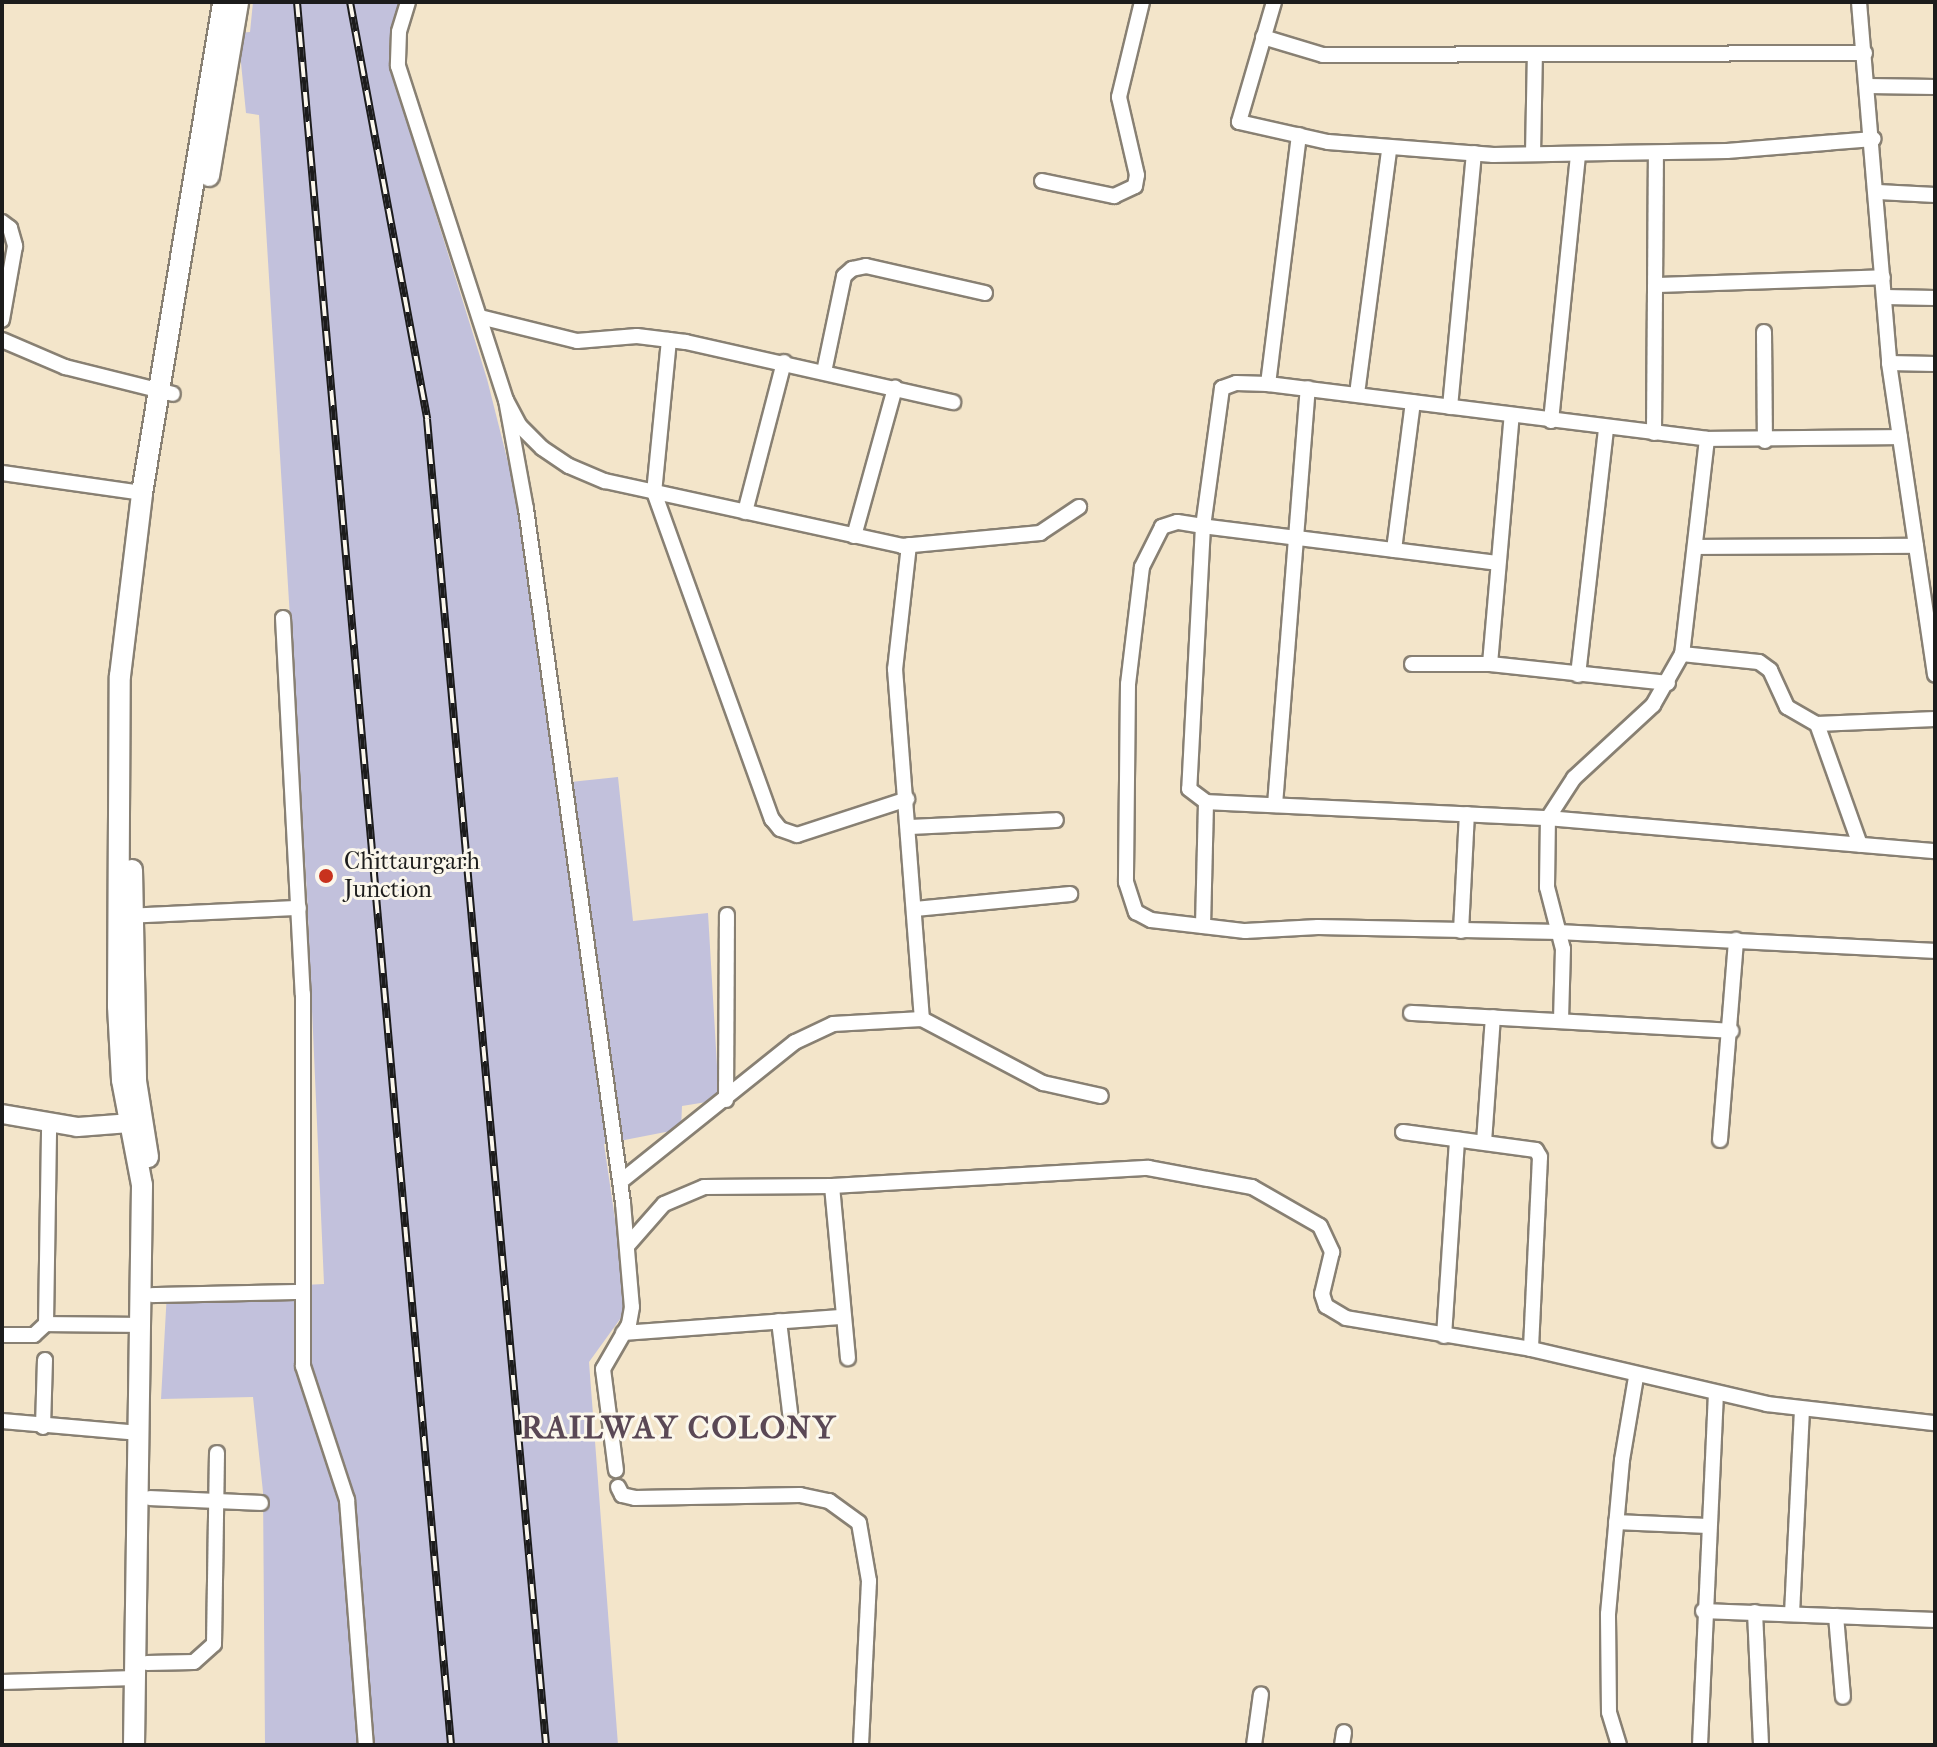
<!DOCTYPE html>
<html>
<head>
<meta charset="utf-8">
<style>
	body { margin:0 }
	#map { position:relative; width:1937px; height:1747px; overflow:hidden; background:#f3e5ca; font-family:"IM FELL French Canon",serif }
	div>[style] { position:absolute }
	.industrial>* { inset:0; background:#c2c1dc }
	.roads { filter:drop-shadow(2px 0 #888073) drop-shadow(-2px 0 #888073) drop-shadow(0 2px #888073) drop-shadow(0 -2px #888073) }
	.minor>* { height:14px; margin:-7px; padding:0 7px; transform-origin:7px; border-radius:7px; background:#fff }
	.tertiary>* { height:18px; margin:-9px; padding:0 9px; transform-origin:9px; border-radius:9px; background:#fff }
	.secondary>* { height:20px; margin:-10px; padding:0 10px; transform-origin:10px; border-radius:10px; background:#fff }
	.rail>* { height:8px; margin-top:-4px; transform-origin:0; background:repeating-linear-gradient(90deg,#fbf7ec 0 15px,#1c1c1c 0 30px); box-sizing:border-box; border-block:2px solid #1c1c1c }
	.dots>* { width:22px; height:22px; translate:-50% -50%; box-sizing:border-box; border:4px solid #fbf7ec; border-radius:50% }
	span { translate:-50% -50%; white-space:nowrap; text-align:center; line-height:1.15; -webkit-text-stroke:6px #fbf7ec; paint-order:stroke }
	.poi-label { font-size:24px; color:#1c1c1c }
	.left { translate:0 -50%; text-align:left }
	.district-label { font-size:32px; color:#5a4855; font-weight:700; letter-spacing:2px }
	.frame { position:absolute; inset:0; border:4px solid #1c1c1c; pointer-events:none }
</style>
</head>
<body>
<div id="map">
	<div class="industrial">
		<div style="clip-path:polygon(253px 2px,400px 2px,389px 43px,398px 93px,487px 379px,518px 502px,561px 783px,618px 777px,633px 921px,708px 913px,719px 1100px,682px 1106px,681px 1129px,604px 1144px,628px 1308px,589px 1362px,618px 1745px,265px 1745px,263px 1492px,253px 1397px,161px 1399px,167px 1292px,324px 1284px,307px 894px,259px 115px,246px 113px,238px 33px,250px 32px)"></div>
	</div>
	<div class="roads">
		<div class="minor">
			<div style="left:408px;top:2px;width:31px;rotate:107deg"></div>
			<div style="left:399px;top:32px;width:34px;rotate:92deg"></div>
			<div style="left:398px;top:66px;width:351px;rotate:72.1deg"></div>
			<div style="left:506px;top:400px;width:30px;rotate:62deg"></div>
			<div style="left:520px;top:426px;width:31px;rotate:45deg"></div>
			<div style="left:542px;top:448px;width:32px;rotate:34deg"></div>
			<div style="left:569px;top:466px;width:39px;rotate:23deg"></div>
			<div style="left:605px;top:481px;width:304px;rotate:12.3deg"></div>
			<div style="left:902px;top:546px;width:139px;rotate:-5.4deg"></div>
			<div style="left:1040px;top:533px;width:47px;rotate:-33.7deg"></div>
			<div style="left:1274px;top:2px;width:125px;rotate:106.3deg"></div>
			<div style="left:1239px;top:122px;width:91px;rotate:12.7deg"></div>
			<div style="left:1328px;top:142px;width:166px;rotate:4.5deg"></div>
			<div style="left:1493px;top:155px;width:234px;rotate:-1deg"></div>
			<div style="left:1727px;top:151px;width:147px;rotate:-4.7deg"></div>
			<div style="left:1859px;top:2px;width:362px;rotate:85.2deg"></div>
			<div style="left:1889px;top:363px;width:315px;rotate:81.6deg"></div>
			<div style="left:1263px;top:37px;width:63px;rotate:16.7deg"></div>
			<div style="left:1323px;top:55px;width:542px;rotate:-0.21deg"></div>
			<div style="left:1868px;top:86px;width:67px;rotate:0.9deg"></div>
			<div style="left:1299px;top:135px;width:251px;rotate:97.1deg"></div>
			<div style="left:1268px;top:384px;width:442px;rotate:7.1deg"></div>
			<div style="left:1707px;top:439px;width:216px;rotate:96.6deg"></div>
			<div style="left:1682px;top:654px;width:77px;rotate:5.9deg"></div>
			<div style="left:1759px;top:662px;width:14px;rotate:36deg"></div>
			<div style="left:1770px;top:670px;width:41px;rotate:65.3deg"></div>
			<div style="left:1787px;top:707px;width:34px;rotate:30deg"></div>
			<div style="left:1817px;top:724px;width:118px;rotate:-2.4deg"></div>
			<div style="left:1533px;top:154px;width:100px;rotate:-88.9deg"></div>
			<div style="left:1042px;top:181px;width:74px;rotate:11.8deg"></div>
			<div style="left:1114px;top:196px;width:23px;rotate:-25deg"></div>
			<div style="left:1135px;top:186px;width:11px;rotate:-80deg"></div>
			<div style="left:1137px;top:175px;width:80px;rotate:-103deg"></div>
			<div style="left:1119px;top:97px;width:98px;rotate:-76.4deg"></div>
			<div style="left:1878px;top:192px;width:57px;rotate:3deg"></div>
			<div style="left:2px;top:222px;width:10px;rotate:37deg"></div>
			<div style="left:10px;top:228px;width:19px;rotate:74deg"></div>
			<div style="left:15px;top:246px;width:75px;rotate:100deg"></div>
			<div style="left:1658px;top:285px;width:225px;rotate:-2deg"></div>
			<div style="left:1885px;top:297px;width:50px;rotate:1.1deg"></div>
			<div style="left:480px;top:317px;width:100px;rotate:13.9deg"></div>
			<div style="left:577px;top:341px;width:60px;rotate:-4.8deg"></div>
			<div style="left:637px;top:336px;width:49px;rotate:7deg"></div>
			<div style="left:686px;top:342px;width:274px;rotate:12.7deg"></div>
			<div style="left:1764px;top:332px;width:109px;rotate:89.5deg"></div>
			<div style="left:2px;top:340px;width:69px;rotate:23.2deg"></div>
			<div style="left:65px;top:367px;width:111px;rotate:14deg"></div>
			<div style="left:669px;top:340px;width:153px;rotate:95.6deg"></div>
			<div style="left:654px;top:492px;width:348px;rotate:70.2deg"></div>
			<div style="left:772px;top:819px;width:13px;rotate:51deg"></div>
			<div style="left:780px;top:829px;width:18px;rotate:19deg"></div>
			<div style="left:797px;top:835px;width:116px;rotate:-18.1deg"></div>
			<div style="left:1889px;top:363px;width:46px;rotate:1.2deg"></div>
			<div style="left:824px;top:372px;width:98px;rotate:-78.2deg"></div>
			<div style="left:844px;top:276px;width:11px;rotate:-41deg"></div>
			<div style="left:852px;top:269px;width:14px;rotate:-12deg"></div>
			<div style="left:866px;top:266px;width:122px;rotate:12.8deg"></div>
			<div style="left:1268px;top:384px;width:32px;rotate:-178deg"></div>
			<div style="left:1236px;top:383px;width:15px;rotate:160deg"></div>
			<div style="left:1222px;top:388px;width:139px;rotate:97.8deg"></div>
			<div style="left:1203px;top:526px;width:26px;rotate:-171deg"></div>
			<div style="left:1177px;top:522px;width:16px;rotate:162deg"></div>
			<div style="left:1162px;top:527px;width:45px;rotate:116.6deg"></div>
			<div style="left:1142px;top:567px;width:118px;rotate:96.8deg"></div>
			<div style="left:1128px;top:684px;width:198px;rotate:90.6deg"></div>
			<div style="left:1126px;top:882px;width:32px;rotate:72deg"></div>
			<div style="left:1136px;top:912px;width:17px;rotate:28deg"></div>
			<div style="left:1151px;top:920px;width:95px;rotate:6.7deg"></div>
			<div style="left:1245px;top:931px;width:73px;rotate:-3.1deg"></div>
			<div style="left:1318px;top:927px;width:242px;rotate:1.2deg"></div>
			<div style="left:1560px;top:932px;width:375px;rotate:2.9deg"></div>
			<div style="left:1357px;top:394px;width:246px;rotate:-82.5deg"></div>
			<div style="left:506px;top:400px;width:111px;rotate:79.6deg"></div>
			<div style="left:526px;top:509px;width:701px;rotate:82.04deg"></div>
			<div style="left:623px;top:1203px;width:104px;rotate:85.1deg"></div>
			<div style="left:632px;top:1307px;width:17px;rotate:100deg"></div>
			<div style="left:629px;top:1324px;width:52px;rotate:120deg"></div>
			<div style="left:603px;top:1369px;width:102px;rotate:82.7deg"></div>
			<div style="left:1450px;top:407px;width:255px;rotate:-84.6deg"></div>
			<div style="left:1551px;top:421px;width:268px;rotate:-84.2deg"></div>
			<div style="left:1654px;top:433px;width:280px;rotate:-89.6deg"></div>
			<div style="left:1707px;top:439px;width:193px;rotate:-0.6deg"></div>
			<div style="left:2px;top:473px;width:141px;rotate:8.1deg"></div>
			<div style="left:745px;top:512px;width:155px;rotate:-75.4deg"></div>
			<div style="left:854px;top:536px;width:154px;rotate:-74.5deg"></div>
			<div style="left:909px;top:545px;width:125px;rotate:96.4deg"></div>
			<div style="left:895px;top:669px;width:351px;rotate:85.6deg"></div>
			<div style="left:1695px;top:547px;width:221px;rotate:-0.3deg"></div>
			<div style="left:1394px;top:550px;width:149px;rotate:-82.7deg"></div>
			<div style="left:1498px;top:563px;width:297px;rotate:-172.9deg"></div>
			<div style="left:1203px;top:526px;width:263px;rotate:93deg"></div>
			<div style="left:1189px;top:789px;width:21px;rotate:37deg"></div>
			<div style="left:1206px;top:802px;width:342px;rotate:2.7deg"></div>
			<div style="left:1548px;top:818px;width:388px;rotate:4.9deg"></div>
			<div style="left:283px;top:618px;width:377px;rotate:87deg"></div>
			<div style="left:303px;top:994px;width:372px;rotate:90deg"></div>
			<div style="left:303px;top:1366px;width:141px;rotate:71.8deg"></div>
			<div style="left:347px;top:1500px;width:246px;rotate:85.6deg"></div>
			<div style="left:1412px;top:664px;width:78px"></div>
			<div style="left:1490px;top:664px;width:179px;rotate:6.1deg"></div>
			<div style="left:1490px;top:664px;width:250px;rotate:-85deg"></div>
			<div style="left:1578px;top:675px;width:249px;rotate:-83.5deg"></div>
			<div style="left:1817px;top:724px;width:128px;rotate:70.4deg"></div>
			<div style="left:1275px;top:805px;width:418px;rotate:-85.5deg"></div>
			<div style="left:910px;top:827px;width:146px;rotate:-2.7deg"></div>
			<div style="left:915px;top:909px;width:156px;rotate:-5.5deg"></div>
			<div style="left:127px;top:916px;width:172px;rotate:-2.7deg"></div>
			<div style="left:1203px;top:926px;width:124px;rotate:-88.6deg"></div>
			<div style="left:1461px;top:931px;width:117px;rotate:-87.1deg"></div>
			<div style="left:1411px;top:1013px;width:321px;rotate:3.2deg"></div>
			<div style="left:1561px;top:1020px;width:71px;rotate:-88.4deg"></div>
			<div style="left:1563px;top:949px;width:64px;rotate:-104.5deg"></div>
			<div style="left:1547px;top:887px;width:69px;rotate:-89.2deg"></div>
			<div style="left:1548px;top:818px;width:48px;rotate:-57deg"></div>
			<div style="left:1574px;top:778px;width:108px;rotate:-42.7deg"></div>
			<div style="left:1653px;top:705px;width:59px;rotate:-60.4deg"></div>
			<div style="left:726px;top:1100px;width:185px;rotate:-89.7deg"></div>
			<div style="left:1403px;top:1132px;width:134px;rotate:7.7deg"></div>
			<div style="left:1536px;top:1150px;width:8px;rotate:60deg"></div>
			<div style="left:1540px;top:1157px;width:192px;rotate:92.7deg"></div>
			<div style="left:1720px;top:1140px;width:201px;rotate:-85.4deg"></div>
			<div style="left:1484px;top:1142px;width:125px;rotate:-85.9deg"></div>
			<div style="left:620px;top:1182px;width:224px;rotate:-38.7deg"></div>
			<div style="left:795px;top:1042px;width:42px;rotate:-25.3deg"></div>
			<div style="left:833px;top:1024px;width:89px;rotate:-3.2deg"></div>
			<div style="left:922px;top:1019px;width:137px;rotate:27.9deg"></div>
			<div style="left:1043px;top:1083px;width:59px;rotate:12.6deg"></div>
			<div style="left:832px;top:1186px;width:173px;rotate:84.7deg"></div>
			<div style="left:627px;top:1246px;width:56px;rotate:-48.6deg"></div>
			<div style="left:664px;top:1204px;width:43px;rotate:-23deg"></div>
			<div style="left:704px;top:1187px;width:128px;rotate:-0.4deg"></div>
			<div style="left:832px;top:1186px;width:317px;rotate:-3.3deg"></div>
			<div style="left:1148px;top:1168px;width:106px;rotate:10.4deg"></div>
			<div style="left:1252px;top:1187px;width:78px;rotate:29.8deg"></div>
			<div style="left:1320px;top:1226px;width:29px;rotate:65deg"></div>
			<div style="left:1332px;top:1252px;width:43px;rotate:103.4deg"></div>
			<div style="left:1322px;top:1294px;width:13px;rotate:72deg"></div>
			<div style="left:1326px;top:1306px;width:23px;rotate:31deg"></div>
			<div style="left:1346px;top:1318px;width:188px;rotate:9.5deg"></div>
			<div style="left:1531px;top:1349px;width:242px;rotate:13.1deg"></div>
			<div style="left:1767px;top:1404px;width:169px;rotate:6.5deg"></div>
			<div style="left:152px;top:1295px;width:148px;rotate:-1.2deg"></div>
			<div style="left:779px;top:1321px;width:100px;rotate:83.1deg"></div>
			<div style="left:46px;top:1324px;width:202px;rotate:-89.1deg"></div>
			<div style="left:623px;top:1333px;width:221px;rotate:-4.2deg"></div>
			<div style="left:2px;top:1335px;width:32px"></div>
			<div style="left:34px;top:1335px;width:16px;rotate:-43deg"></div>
			<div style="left:46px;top:1324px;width:94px;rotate:0.6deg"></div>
			<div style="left:1444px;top:1336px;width:197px;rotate:-86.2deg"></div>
			<div style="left:2px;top:1421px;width:138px;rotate:5deg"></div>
			<div style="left:43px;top:1427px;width:67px;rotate:-88.3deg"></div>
			<div style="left:618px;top:1487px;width:9px;rotate:63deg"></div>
			<div style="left:622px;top:1495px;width:13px;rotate:13deg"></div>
			<div style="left:635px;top:1498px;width:165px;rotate:-1deg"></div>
			<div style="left:800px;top:1495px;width:30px;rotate:12deg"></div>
			<div style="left:829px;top:1501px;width:37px;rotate:36deg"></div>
			<div style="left:859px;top:1523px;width:59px;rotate:80.2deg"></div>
			<div style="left:869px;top:1581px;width:164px;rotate:92.8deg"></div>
			<div style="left:150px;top:1498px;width:111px;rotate:2.6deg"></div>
			<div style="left:1616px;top:1522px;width:91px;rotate:2.5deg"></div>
			<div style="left:1703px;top:1611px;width:232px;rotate:2.2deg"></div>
			<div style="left:1755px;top:1612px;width:133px;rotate:87.4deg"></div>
			<div style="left:1792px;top:1614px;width:204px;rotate:-87.2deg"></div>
			<div style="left:1836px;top:1616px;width:81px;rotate:85.1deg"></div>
			<div style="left:147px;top:1663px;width:47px;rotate:-1.2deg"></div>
			<div style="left:194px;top:1662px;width:27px;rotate:-42deg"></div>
			<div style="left:214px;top:1644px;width:191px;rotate:-89.1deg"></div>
			<div style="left:2px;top:1682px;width:133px;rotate:-1.7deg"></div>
			<div style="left:1254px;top:1745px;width:51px;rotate:-82.2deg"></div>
			<div style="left:1342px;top:1745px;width:13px;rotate:-81deg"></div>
			<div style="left:1619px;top:1745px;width:34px;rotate:-107deg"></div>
			<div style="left:1609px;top:1712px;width:98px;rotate:-90.6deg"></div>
			<div style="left:1608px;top:1614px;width:155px;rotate:-84.8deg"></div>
			<div style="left:1622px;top:1460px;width:84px;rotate:-80.4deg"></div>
			<div style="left:1700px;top:1745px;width:350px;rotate:-87.4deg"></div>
		</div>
		<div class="tertiary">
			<div style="left:2px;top:1114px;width:76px;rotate:9.8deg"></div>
			<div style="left:77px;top:1127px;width:66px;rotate:-4.3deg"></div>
		</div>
		<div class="secondary">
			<div style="left:209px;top:176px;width:176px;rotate:-80.5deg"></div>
			<div style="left:132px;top:870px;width:211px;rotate:88.9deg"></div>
			<div style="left:136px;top:1081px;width:77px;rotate:81deg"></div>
			<div style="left:134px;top:1745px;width:560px;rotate:-89.18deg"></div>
			<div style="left:142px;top:1185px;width:107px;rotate:-100.8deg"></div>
			<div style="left:122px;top:1080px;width:74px;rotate:-93.1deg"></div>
			<div style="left:118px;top:1006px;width:330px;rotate:-89.7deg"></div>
			<div style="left:120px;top:676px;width:184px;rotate:-83.1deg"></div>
			<div style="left:142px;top:493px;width:498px;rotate:-80.6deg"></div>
		</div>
	</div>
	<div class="rail">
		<div style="left:297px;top:2px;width:1750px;rotate:84.95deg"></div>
		<div style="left:350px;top:2px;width:424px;rotate:79.5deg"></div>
		<div style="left:427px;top:419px;width:1331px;rotate:84.87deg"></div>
	</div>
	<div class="dots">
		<div style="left:326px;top:876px;background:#c8321e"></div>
	</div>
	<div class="poi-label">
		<span class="left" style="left:344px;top:876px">Chittaurgarh<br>Junction</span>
	</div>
	<div class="district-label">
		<span style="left:679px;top:1428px">RAILWAY COLONY</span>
	</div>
	<div class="frame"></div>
</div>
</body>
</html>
